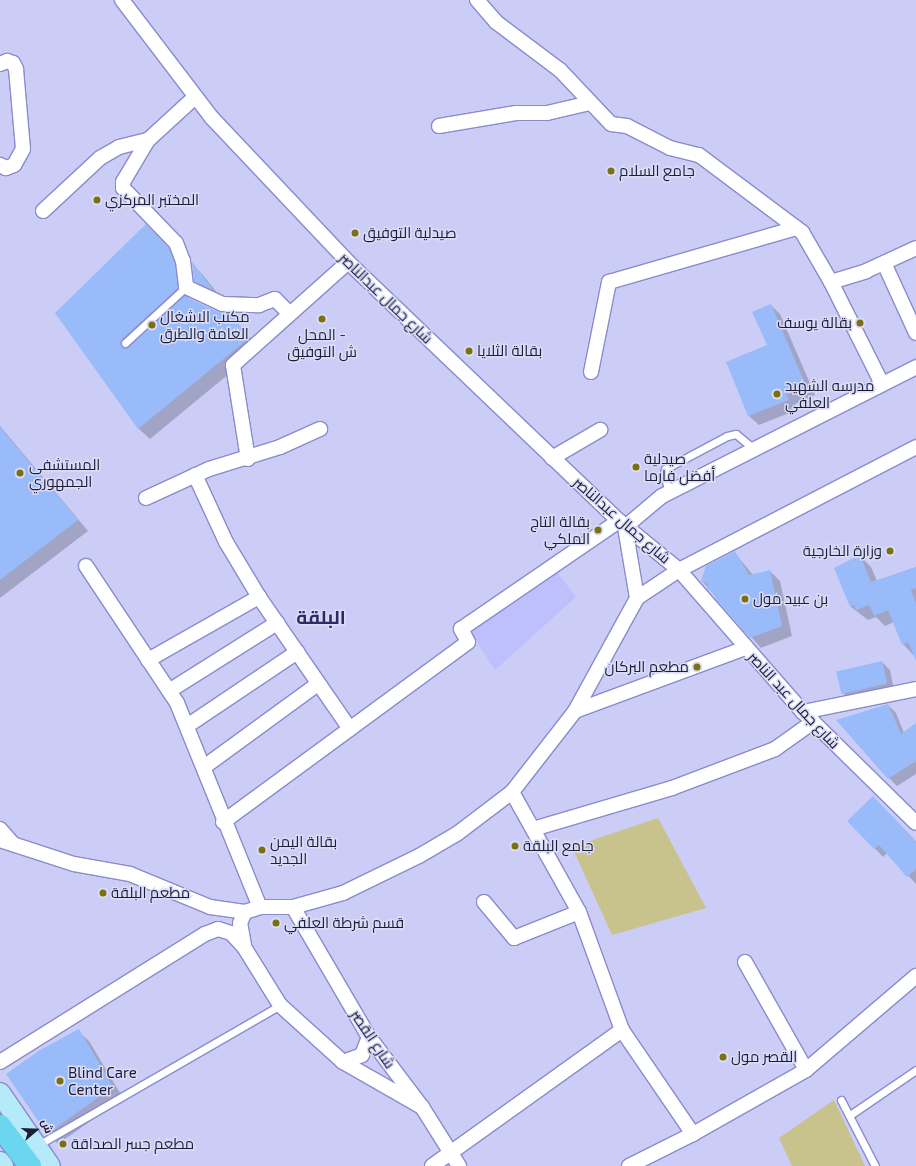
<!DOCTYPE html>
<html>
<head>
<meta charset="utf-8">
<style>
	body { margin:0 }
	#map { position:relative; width:916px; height:1166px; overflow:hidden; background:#cbcdf7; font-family:"Exo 2",Cairo,sans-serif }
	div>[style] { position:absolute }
	.built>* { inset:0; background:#bdc0fd }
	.green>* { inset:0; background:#c8c28c }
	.shadow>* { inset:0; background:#0003 }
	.building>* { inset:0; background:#99bbf9; transform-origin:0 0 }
	.roads { filter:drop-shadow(1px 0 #898bcc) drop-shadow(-1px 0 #898bcc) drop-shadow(0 1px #898bcc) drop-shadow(0 -1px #898bcc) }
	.lane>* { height:7px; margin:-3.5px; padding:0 3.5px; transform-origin:3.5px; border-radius:3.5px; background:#fff }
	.street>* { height:14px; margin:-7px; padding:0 7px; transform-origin:7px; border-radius:7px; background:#fff }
	.secondary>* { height:20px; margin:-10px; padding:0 10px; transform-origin:10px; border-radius:10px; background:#b5ebf8 }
	.primary>* { height:22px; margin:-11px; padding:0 11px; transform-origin:11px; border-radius:11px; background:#6ad6f0 }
	.dots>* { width:11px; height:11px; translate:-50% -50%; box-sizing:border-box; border:2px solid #dadcf8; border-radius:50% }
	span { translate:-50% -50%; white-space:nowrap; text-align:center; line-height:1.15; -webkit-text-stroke:3px #dadcf8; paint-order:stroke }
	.poi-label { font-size:15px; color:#1d1d36 }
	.left { translate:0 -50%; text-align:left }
	.right { translate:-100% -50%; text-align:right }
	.street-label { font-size:15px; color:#1d1d36 }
	.district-label { font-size:19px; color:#2e2b64; font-weight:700 }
	.north { position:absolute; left:16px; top:1110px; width:40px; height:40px; -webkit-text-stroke:3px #dadcf8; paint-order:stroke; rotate:71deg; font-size:11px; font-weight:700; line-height:16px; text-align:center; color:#1d1d36 }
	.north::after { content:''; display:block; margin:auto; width:14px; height:18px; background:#1d1d36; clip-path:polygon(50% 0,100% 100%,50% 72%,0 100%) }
</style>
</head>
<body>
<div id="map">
	<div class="built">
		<div style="clip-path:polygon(557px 572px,576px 597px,495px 670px,469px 630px)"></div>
	</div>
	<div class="green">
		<div style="clip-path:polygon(658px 818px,706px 908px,612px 935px,572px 847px)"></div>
		<div style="clip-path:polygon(834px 1100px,865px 1166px,792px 1166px,779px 1138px)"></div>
	</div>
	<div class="shadow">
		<div style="clip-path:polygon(146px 226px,179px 259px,185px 275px,188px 298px,218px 313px,230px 314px,259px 349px,150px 439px,139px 429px,57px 313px)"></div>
		<div style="clip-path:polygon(194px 266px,203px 275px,222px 299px,206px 292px,195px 281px)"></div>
		<div style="clip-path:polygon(771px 305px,780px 314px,815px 395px,795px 404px,797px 410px,759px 425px,749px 416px,728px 362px,768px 346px)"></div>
		<div style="clip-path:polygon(0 426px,88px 531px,0 598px)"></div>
		<div style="clip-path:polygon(734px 552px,753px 575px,770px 571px,780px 581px,792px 636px,761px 648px,702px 581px)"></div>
		<div style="clip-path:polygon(860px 556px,871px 567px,877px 581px,916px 567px,916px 654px,913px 655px,903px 644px,894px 622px,885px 626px,876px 617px,868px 620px,851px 607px,836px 569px)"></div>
		<div style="clip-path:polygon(882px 662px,890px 670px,894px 690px,850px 700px,842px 692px)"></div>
		<div style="clip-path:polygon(888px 705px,896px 713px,904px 733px,916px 728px,916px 774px,897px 786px,889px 778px)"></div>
		<div style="clip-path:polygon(849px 821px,916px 843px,916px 884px,887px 853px,883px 857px)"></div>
		<div style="clip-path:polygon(78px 1031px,89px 1041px,123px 1098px,58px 1144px,48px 1133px)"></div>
	</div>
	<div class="building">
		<div style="clip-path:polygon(146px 224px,169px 248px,175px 263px,178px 288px,122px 339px,121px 346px,128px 347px,184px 296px,218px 312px,230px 313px,249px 338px,138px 429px,55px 313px)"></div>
		<div style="clip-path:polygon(192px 262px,193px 263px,214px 291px,194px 281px)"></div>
		<div style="clip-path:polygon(771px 304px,806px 386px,786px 394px,789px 400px,748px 416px,726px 362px,767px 345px,752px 312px)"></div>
		<div style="clip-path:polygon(0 427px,78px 520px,0 580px)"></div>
		<div style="clip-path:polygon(735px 551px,749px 575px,770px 570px,782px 626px,750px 638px,715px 598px,715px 594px,707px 589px,708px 584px,701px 581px,706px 566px)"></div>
		<div style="clip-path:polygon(860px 555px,871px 582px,916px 567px,916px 588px,911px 590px,916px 603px,916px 661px,908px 642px,902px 645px,888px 610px,874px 616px,869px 605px,856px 610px,854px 605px,850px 607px,834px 568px)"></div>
		<div style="left:882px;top:661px;width:23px;height:47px;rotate:77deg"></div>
		<div style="clip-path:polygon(888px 704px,901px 734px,916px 723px,916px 761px,888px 779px,836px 720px)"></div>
		<div style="clip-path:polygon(873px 796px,916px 841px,916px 869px,907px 877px,879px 845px,874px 849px,847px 821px)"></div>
		<div style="clip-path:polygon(79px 1029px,113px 1087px,47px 1134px,6px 1074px,40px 1050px)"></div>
	</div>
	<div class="roads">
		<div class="lane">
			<div style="left:125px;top:343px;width:83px;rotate:-42.6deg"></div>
			<div style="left:669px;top:492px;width:19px;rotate:-106deg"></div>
			<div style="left:664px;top:474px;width:5px;rotate:-79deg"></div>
			<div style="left:665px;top:469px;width:70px;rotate:-28deg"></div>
			<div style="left:727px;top:436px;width:9px;rotate:-13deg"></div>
			<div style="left:736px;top:434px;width:23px;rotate:40deg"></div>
			<div style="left:841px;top:1100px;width:74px;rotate:62.7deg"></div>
			<div style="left:850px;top:1115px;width:80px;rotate:-34.3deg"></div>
			<div style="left:38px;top:1145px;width:280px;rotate:-30deg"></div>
		</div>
		<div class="street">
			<div style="left:122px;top:0;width:148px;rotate:52.7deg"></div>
			<div style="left:212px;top:118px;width:198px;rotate:46.6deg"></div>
			<div style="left:348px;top:262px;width:375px;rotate:43.7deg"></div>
			<div style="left:619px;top:521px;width:77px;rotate:39.2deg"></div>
			<div style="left:679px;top:570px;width:189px;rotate:48.9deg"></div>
			<div style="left:803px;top:712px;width:158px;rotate:44.5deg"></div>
			<div style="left:477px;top:0;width:29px;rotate:49deg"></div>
			<div style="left:496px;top:22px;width:80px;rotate:36.9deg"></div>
			<div style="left:560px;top:70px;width:74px;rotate:46.6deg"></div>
			<div style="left:611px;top:124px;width:16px;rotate:7deg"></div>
			<div style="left:627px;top:126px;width:48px;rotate:27.1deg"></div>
			<div style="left:670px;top:148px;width:30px;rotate:14deg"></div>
			<div style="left:699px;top:155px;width:129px;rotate:36.8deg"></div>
			<div style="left:802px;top:232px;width:58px;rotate:59.9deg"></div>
			<div style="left:831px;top:282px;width:114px;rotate:63.4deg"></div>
			<div style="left:0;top:64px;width:8px;rotate:-23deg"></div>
			<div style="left:7px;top:61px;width:6px;rotate:18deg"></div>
			<div style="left:13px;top:63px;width:7px;rotate:63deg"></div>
			<div style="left:16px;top:69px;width:80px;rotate:85deg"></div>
			<div style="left:23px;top:149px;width:18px;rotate:119deg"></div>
			<div style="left:14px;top:165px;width:9px;rotate:159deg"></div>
			<div style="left:6px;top:168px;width:7px;rotate:-153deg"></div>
			<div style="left:195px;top:97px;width:64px;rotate:137.5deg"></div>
			<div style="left:148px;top:140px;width:49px;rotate:120.8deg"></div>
			<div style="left:123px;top:182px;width:6px;rotate:90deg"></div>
			<div style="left:123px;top:188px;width:76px;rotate:46.1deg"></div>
			<div style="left:176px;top:243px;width:19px;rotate:69deg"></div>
			<div style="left:183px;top:261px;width:26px;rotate:83deg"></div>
			<div style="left:186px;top:287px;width:40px;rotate:25deg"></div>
			<div style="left:222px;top:304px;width:37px;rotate:2deg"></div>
			<div style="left:259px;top:305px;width:17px;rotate:-21deg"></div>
			<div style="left:275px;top:299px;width:21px;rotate:45deg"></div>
			<div style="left:439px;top:126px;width:78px;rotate:-9.6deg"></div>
			<div style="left:516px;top:113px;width:31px"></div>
			<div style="left:547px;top:113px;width:44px;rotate:-13.1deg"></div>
			<div style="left:43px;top:211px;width:78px;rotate:-42.9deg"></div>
			<div style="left:100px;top:158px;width:22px;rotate:-30deg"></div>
			<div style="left:119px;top:147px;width:30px;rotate:-14deg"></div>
			<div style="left:884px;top:263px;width:77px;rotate:65.4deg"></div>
			<div style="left:831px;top:282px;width:37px;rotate:-17deg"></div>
			<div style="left:866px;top:271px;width:55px;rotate:-24.7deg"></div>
			<div style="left:591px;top:372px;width:92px;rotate:-78.7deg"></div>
			<div style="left:609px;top:282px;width:195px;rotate:-16.1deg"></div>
			<div style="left:552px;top:458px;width:56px;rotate:-30.3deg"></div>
			<div style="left:248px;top:459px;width:95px;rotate:-99.1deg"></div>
			<div style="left:233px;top:365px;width:154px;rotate:-41.8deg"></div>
			<div style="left:195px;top:475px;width:74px;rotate:65.2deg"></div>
			<div style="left:226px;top:542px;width:64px;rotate:59deg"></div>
			<div style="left:259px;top:597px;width:160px;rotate:55.4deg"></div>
			<div style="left:146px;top:498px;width:69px;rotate:-24.7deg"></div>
			<div style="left:209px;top:469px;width:74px;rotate:-17.2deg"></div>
			<div style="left:280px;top:447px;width:44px;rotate:-24.2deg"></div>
			<div style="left:625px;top:527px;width:48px;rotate:-40deg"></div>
			<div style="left:662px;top:496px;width:285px;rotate:-26.9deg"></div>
			<div style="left:625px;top:527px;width:72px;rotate:80.4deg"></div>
			<div style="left:86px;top:566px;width:164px;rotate:56.4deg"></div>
			<div style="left:177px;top:703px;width:220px;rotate:67.9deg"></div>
			<div style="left:148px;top:660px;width:128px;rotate:-29.6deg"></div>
			<div style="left:169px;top:691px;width:128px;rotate:-32.2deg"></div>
			<div style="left:575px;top:711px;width:181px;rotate:-20.3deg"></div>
			<div style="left:803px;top:712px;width:115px;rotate:-11.5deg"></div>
			<div style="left:187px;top:726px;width:133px;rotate:-33.9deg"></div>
			<div style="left:204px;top:767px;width:141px;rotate:-36.1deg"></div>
			<div style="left:512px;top:792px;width:137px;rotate:60.8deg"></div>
			<div style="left:579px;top:912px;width:126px;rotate:70deg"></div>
			<div style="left:622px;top:1030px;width:126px;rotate:55.7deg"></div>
			<div style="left:223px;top:822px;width:304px;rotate:-36.3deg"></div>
			<div style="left:468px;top:642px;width:15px;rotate:-118deg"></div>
			<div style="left:461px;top:629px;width:191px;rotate:-34.4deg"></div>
			<div style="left:0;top:829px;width:20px;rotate:49deg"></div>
			<div style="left:533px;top:829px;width:145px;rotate:-16.4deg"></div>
			<div style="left:672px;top:788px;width:110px;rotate:-20.7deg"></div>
			<div style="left:775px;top:749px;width:47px;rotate:-35.4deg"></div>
			<div style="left:0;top:840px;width:78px;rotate:18deg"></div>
			<div style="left:74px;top:864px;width:57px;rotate:10.1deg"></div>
			<div style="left:130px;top:874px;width:87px;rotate:22.4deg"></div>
			<div style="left:210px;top:907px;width:35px;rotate:8deg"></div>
			<div style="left:245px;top:912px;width:16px;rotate:-18deg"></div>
			<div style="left:260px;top:907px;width:33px"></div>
			<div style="left:293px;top:907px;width:52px;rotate:-15.6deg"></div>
			<div style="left:343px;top:893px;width:85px;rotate:-26deg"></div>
			<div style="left:419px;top:856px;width:45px;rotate:-30.5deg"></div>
			<div style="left:458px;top:833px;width:68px;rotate:-37.2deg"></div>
			<div style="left:512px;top:792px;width:103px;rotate:-52.1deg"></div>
			<div style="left:575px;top:711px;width:129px;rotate:-61.2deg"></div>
			<div style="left:637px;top:598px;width:50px;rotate:-33.7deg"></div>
			<div style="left:679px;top:570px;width:267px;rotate:-27.4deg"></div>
			<div style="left:484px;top:902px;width:47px;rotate:50.2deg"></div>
			<div style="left:514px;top:938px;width:70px;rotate:-21.8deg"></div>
			<div style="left:293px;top:907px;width:151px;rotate:59.7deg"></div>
			<div style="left:369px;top:1037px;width:88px;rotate:52.9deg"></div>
			<div style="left:422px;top:1107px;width:70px;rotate:57.9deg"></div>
			<div style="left:244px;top:945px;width:22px;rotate:-100deg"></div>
			<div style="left:240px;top:923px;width:12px;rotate:-66deg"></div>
			<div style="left:745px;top:962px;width:124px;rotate:60.5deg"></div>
			<div style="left:0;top:1062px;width:242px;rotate:-32deg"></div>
			<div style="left:205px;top:934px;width:14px;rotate:-21deg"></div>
			<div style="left:218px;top:929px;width:14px;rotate:17deg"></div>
			<div style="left:231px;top:933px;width:19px;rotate:47deg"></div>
			<div style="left:244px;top:947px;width:68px;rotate:58.2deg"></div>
			<div style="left:280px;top:1005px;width:85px;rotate:42.1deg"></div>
			<div style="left:343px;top:1062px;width:91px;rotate:29.7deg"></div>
			<div style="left:343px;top:1062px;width:20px;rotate:-20deg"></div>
			<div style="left:362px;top:1055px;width:19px;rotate:-69deg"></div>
			<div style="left:432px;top:1166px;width:234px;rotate:-35.6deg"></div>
			<div style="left:629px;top:1166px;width:72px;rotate:-26.6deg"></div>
			<div style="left:693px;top:1134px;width:130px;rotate:-29.5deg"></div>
			<div style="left:806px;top:1070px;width:145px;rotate:-40.5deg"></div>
		</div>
		<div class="secondary">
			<div style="left:0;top:1093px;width:88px;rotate:55.6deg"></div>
			<div style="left:0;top:1162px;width:5px;rotate:53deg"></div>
		</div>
		<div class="primary">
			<div style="left:0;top:1126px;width:50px;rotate:53.1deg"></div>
		</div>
	</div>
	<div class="dots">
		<div style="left:611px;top:171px;background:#7b7010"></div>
		<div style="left:97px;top:200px;background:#7b7010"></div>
		<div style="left:355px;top:233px;background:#7b7010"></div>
		<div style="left:322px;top:319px;background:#7b7010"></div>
		<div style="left:860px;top:323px;background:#7b7010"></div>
		<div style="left:152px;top:325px;background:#7b7010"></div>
		<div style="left:469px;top:351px;background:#7b7010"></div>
		<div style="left:777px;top:394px;background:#7b7010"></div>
		<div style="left:636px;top:467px;background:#7b7010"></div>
		<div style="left:20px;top:473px;background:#7b7010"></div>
		<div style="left:598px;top:530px;background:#7b7010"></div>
		<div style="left:890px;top:551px;background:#7b7010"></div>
		<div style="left:745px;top:599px;background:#7b7010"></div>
		<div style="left:697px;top:667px;background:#7b7010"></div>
		<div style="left:515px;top:846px;background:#7b7010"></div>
		<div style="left:262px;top:850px;background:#7b7010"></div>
		<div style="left:103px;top:893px;background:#7b7010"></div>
		<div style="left:276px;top:923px;background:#7b7010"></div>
		<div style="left:723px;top:1057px;background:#7b7010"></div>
		<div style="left:60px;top:1081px;background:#7b7010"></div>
		<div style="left:63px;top:1144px;background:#7b7010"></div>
	</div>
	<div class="poi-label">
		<span class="left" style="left:619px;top:171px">جامع السلام</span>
		<span class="left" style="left:105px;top:200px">المختبر المركزي</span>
		<span class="left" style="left:363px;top:233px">صيدلية التوفيق</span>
		<span class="left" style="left:160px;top:325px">مكتب الاشغال<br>العامة والطرق</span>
		<span class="right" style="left:852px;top:323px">بقالة يوسف</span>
		<span style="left:322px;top:343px">المحل -<br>ش التوفيق</span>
		<span class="left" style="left:477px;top:351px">بقالة الثلايا</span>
		<span class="left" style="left:785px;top:394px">مدرسه الشهيد<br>العلفي</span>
		<span class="left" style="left:644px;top:467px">صيدلية<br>أفضل فارما</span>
		<span class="left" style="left:29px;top:473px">المستشفى<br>الجمهوري</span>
		<span class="right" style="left:590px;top:530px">بقالة التاج<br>الملكي</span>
		<span class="right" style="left:882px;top:551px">وزارة الخارجية</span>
		<span class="left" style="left:753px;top:599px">بن عبيد مول</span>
		<span class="right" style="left:689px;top:667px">مطعم البركان</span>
		<span class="left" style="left:270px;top:850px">بقالة اليمن<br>الجديد</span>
		<span class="left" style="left:523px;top:846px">جامع البلقة</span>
		<span class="left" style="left:111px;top:893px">مطعم البلقة</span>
		<span class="left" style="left:284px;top:923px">قسم شرطة العلفي</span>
		<span class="left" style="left:731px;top:1057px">القصر مول</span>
		<span class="left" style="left:68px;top:1081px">Blind Care<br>Center</span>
		<span class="left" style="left:71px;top:1144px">مطعم جسر الصداقة</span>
	</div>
	<div class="street-label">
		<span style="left:386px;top:298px;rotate:44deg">شارع جمال عبدالناصر</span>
		<span style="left:622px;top:520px;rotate:41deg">شارع جمال عبدالناصر</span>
		<span style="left:794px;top:700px;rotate:47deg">شارع جمال عبد الناصر</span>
		<span style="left:373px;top:1039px;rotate:56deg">شارع القصر</span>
	</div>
	<div class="district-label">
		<span style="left:321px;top:617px">البلقة</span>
	</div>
	<div class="north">ش</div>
</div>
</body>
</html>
